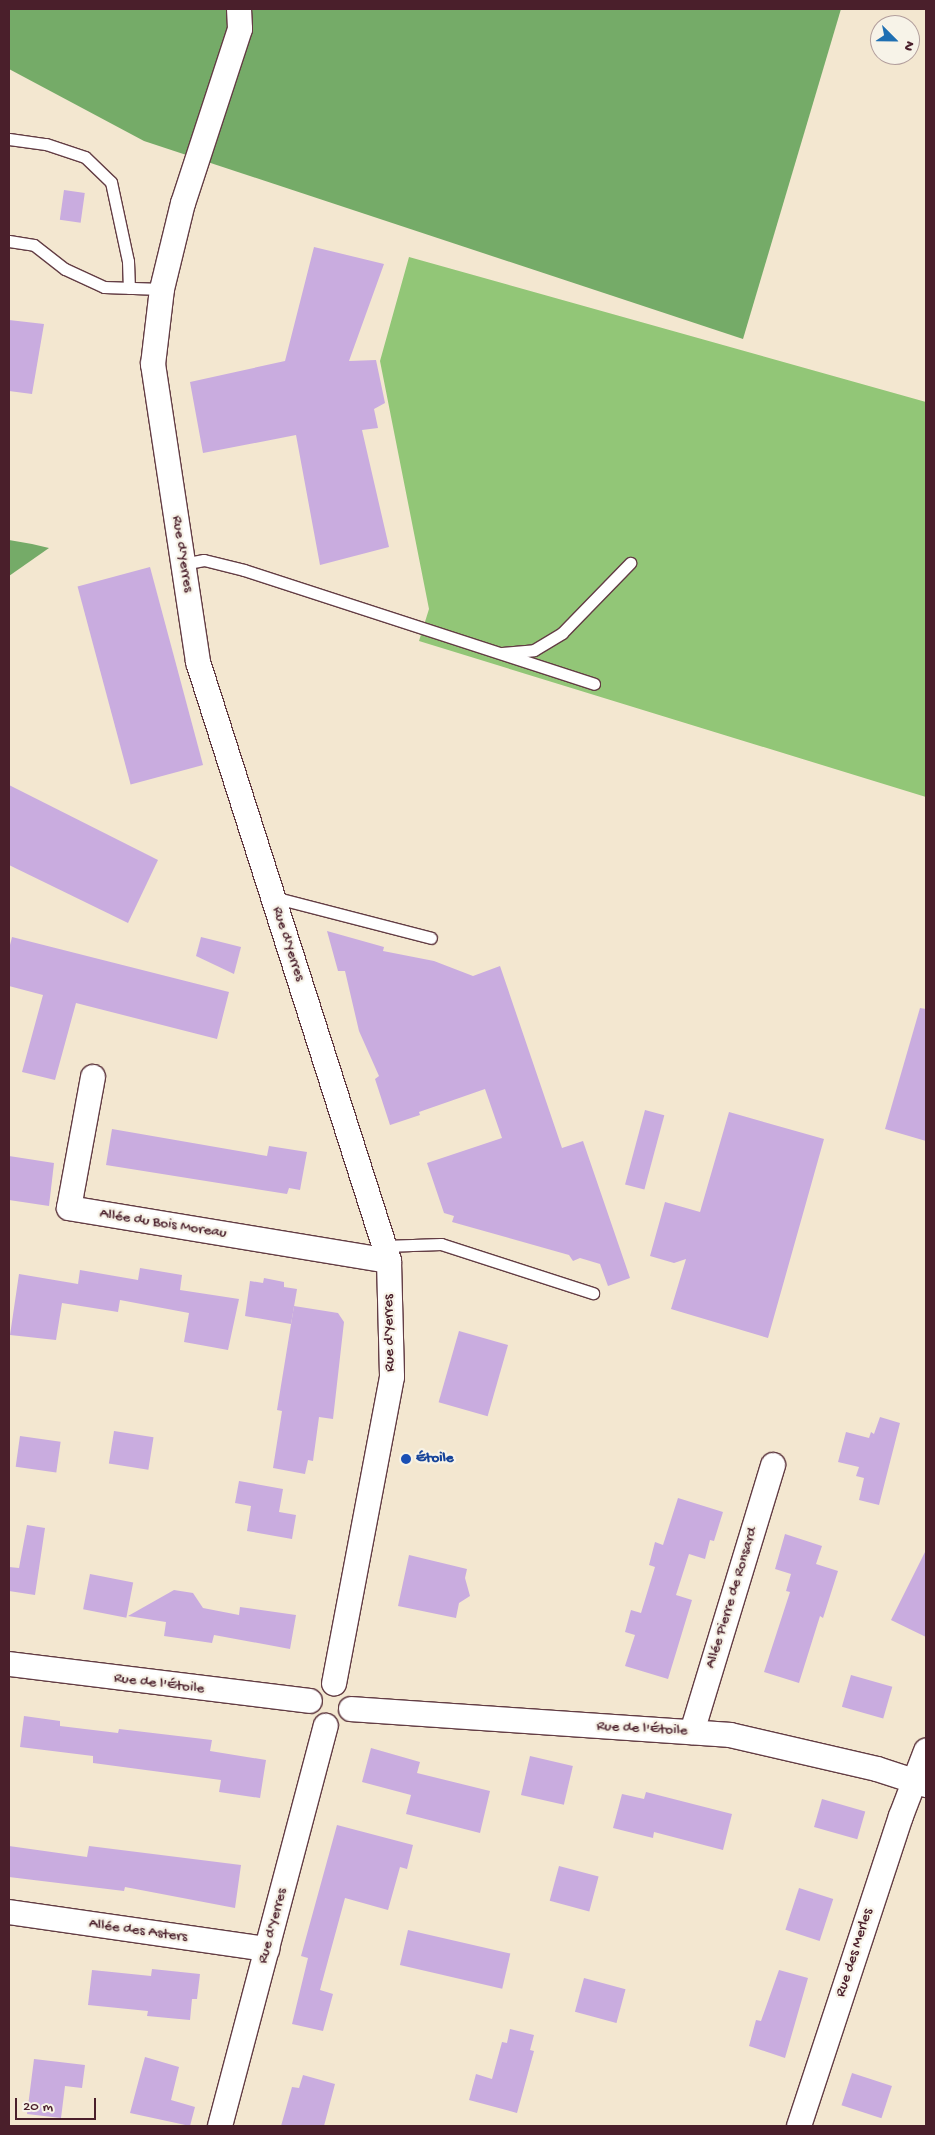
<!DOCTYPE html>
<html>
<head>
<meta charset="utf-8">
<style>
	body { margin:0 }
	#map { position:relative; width:935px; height:2135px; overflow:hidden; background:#f3e7d0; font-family:"Gochi Hand",sans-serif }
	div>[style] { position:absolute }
	.green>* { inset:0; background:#92c677 }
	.forest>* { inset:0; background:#75ab68 }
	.building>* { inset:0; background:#c9acdf; transform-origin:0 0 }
	.roads { filter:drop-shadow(1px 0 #633d44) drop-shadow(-1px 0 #633d44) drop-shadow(0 1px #633d44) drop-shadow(0 -1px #633d44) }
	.service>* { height:11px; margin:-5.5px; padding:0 5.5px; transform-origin:5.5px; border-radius:5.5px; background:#fff }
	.minor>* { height:24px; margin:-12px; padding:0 12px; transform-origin:12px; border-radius:12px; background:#fff }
	.dots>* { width:14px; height:14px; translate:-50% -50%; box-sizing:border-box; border:2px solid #f7f3e8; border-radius:50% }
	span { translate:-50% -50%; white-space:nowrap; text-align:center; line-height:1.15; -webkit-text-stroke:4.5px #f7f3e8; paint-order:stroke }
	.street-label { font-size:15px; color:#4a1f2b }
	.transit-label { font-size:15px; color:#164399; font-weight:700 }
	.left { translate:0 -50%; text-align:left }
	.frame { position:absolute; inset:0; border:10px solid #4a1f2b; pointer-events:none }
	.north { position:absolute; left:870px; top:15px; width:50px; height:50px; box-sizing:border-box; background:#f7f3e8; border:1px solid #b29e9c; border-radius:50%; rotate:113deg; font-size:14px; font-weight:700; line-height:20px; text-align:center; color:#4a1f2b }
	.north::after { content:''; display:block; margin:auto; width:18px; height:22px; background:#1f6fb2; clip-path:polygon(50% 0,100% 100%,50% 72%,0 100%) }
	.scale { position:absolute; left:15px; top:2098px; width:81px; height:22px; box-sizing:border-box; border:2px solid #4a1f2b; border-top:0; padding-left:6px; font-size:15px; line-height:18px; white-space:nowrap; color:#4a1f2b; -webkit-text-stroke:4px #f7f3e8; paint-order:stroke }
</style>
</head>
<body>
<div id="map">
	<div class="green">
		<div style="clip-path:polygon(409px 257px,926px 402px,926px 797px,419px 641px,429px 609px,380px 361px)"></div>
	</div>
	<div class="forest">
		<div style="clip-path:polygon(9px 9px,841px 9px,743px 339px,144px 141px,9px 69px)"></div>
		<div style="clip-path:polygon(9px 540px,32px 544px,49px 548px,9px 576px)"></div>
	</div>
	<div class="building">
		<div style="left:64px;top:190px;width:21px;height:30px;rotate:8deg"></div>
		<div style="clip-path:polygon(314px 247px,384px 264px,349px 361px,376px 360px,385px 403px,374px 409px,378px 428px,362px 430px,389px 547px,320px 565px,296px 435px,203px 453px,190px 382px,285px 361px)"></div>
		<div style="clip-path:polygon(9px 320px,44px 324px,32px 394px,9px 391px)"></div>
		<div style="left:150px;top:567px;width:205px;height:75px;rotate:75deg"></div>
		<div style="clip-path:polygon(9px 785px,158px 860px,128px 923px,9px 865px)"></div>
		<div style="clip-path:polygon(327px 931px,384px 947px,383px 951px,434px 961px,473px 976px,500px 966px,562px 1148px,583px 1141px,630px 1278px,608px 1286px,600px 1264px,580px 1258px,573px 1261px,569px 1255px,452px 1222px,454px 1216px,444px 1213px,427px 1163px,502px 1138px,485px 1089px,419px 1112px,420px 1115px,390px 1125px,375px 1079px,379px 1076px,359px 1031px,345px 971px,338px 971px)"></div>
		<div style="clip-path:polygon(12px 937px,229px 992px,217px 1039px,76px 1003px,55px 1080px,22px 1072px,43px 995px,9px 986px,9px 949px)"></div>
		<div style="clip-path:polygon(201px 937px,241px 947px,234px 974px,196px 956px)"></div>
		<div style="clip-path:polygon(920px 1008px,926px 1009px,926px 1141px,885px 1129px)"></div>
		<div style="left:645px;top:1110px;width:20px;height:77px;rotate:15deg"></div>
		<div style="clip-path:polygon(729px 1112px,824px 1139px,768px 1338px,671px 1309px,686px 1259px,674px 1263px,650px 1256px,665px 1202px,700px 1212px)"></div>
		<div style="clip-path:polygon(112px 1129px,267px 1156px,269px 1146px,307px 1152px,300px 1190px,289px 1188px,287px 1194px,106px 1165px)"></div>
		<div style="clip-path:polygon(9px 1156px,54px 1163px,49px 1206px,9px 1200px)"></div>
		<div style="clip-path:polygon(140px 1268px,182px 1275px,180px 1290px,239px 1299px,228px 1350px,184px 1342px,189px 1313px,120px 1300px,118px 1312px,62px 1303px,56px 1340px,10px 1335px,19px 1274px,78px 1284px,80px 1270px,138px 1280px)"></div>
		<div style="clip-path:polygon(264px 1278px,284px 1282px,284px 1287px,297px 1289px,291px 1324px,245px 1316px,250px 1281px,263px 1283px)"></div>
		<div style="clip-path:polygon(294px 1306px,338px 1313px,344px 1322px,333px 1419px,319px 1417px,313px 1461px,308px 1460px,305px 1474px,273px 1468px,282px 1411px,277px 1410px)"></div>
		<div style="left:459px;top:1331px;width:51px;height:74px;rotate:16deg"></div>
		<div style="clip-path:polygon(880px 1417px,900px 1423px,879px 1505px,859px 1500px,864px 1478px,856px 1476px,859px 1467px,838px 1462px,846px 1432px,869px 1438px,871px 1432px,874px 1434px)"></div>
		<div style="left:114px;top:1431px;width:40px;height:33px;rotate:9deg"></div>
		<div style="left:20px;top:1436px;width:41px;height:31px;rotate:8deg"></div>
		<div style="clip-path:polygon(239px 1481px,283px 1489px,279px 1512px,296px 1515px,292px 1539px,247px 1531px,251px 1506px,235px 1503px)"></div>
		<div style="clip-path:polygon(678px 1498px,723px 1512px,714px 1541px,710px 1540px,705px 1559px,689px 1554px,676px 1595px,692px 1600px,668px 1679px,625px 1666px,635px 1635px,625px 1632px,631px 1610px,641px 1613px,655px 1567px,649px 1565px,655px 1542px,663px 1545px)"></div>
		<div style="clip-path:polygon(27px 1525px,45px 1528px,35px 1595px,9px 1591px,9px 1567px,19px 1568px)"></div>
		<div style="clip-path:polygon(785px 1534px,822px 1546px,816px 1564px,838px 1571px,823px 1618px,820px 1616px,799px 1683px,764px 1672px,790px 1592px,786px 1591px,791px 1574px,775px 1569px)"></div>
		<div style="clip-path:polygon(926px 1550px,926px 1637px,891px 1620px)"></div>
		<div style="clip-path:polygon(409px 1555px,467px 1569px,465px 1578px,470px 1596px,459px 1603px,456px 1618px,398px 1606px)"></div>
		<div style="left:90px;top:1574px;width:44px;height:36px;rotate:11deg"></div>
		<div style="clip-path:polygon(174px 1590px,193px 1593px,203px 1608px,239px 1615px,240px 1607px,296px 1615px,290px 1649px,214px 1635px,212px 1643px,164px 1636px,166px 1622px,128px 1616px)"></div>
		<div style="left:851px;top:1675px;width:43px;height:33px;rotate:16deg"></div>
		<div style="clip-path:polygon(24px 1716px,60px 1721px,60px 1726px,118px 1733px,119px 1729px,212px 1740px,210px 1751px,266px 1760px,260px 1798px,219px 1792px,221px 1780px,93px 1763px,93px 1756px,20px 1747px)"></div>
		<div style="clip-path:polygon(371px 1748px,420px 1762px,417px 1773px,490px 1791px,480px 1833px,406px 1814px,411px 1795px,362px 1782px)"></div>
		<div style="left:530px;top:1756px;width:44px;height:40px;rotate:13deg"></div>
		<div style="clip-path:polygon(646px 1792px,732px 1814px,723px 1850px,654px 1832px,653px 1838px,613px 1828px,622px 1794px,644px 1799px)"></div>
		<div style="left:822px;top:1799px;width:45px;height:29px;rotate:16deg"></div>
		<div style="clip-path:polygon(337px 1825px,413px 1845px,407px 1869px,400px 1867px,388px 1910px,345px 1898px,320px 1990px,333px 1994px,323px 2031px,292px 2024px,308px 1958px,301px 1956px)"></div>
		<div style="clip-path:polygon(9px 1846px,87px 1857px,89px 1846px,241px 1865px,235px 1908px,125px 1887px,124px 1891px,9px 1877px)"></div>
		<div style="left:559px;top:1866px;width:41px;height:36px;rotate:15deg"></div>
		<div style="left:799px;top:1888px;width:36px;height:44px;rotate:18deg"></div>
		<div style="left:408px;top:1930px;width:105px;height:36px;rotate:13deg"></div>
		<div style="clip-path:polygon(152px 1969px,200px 1974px,197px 1999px,192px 1999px,190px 2020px,147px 2016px,148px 2011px,88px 2005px,92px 1970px,151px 1976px)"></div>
		<div style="clip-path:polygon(779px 1970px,808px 1978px,785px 2058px,749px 2046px,756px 2020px,761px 2021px)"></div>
		<div style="left:584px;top:1978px;width:43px;height:35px;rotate:15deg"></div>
		<div style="clip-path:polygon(510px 2029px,534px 2035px,530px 2050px,534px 2051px,517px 2113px,469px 2100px,476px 2074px,492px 2079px,502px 2042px,507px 2043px)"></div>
		<div style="clip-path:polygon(145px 2057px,179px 2067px,171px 2100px,195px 2107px,190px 2126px,130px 2113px)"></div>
		<div style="clip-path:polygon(34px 2059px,85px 2065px,82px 2088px,65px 2086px,61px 2118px,27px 2114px)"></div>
		<div style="left:852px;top:2073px;width:42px;height:34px;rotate:18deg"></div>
		<div style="clip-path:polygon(303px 2075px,335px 2084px,324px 2126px,281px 2126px,292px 2087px,299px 2088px)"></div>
	</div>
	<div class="roads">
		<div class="service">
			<div style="left:9px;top:139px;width:37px;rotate:8deg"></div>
			<div style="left:46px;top:144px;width:41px;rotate:18.4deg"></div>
			<div style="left:85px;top:157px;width:36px;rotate:44deg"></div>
			<div style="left:111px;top:182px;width:81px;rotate:77.9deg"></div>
			<div style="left:128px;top:261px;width:27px;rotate:88deg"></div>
			<div style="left:9px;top:241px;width:25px;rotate:9deg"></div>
			<div style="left:34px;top:245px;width:39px;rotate:38deg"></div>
			<div style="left:65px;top:269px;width:43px;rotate:24.8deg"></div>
			<div style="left:104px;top:287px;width:58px;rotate:2deg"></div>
			<div style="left:183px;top:564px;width:21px;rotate:-11deg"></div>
			<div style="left:204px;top:560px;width:41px;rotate:14deg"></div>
			<div style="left:244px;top:570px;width:368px;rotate:18deg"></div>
			<div style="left:502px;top:653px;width:32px;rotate:-5deg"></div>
			<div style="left:534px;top:650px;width:33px;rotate:-31deg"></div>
			<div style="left:562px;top:633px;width:98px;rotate:-45.8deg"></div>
			<div style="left:273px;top:897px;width:163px;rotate:14.5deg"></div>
			<div style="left:384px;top:1246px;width:57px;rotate:-2deg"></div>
			<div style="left:441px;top:1244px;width:160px;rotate:17.9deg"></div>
		</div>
		<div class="minor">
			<div style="left:239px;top:9px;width:20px;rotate:87deg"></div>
			<div style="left:240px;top:29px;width:183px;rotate:108.1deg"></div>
			<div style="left:183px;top:203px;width:89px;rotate:103.7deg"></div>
			<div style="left:162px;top:289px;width:76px;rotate:96.8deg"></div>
			<div style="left:153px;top:364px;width:301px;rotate:81.4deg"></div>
			<div style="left:198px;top:662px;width:629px;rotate:72.31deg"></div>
			<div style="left:389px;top:1261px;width:116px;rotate:88.5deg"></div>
			<div style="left:392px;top:1377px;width:312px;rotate:100.7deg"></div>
			<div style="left:93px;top:1077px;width:133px;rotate:100.4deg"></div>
			<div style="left:69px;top:1208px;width:324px;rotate:9.4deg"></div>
			<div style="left:9px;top:1664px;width:303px;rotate:7deg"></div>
			<div style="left:351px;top:1709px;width:380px;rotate:3.9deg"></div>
			<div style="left:730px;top:1735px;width:151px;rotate:13deg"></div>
			<div style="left:877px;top:1769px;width:52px;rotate:18.1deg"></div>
			<div style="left:692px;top:1732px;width:279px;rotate:-73.1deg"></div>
			<div style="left:9px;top:1912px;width:261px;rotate:8.2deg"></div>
			<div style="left:220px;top:2126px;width:414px;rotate:-75.2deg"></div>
			<div style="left:799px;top:2126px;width:326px;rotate:-71.8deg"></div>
			<div style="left:901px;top:1816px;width:70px;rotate:-69deg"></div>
		</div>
	</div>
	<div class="dots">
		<div style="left:406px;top:1459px;background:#1a4fb4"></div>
	</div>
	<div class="street-label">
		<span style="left:182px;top:554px;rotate:81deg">Rue d'Yerres</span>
		<span style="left:288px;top:944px;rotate:72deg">Rue d'Yerres</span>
		<span style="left:163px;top:1224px;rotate:9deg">Allée du Bois Moreau</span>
		<span style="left:390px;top:1333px;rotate:-91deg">Rue d'Yerres</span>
		<span style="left:732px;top:1598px;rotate:-73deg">Allée Pierre de Ronsard</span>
		<span style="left:159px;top:1684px;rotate:7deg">Rue de l'Étoile</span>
		<span style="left:642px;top:1729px;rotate:3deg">Rue de l'Étoile</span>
		<span style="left:273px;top:1926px;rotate:-75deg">Rue d'Yerres</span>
		<span style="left:138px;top:1931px;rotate:8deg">Allée des Asters</span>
		<span style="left:855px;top:1953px;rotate:-72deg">Rue des Merles</span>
	</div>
	<div class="transit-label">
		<span class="left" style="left:416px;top:1459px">Étoile</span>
	</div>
	<div class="frame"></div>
	<div class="north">N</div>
	<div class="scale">20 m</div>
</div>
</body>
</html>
